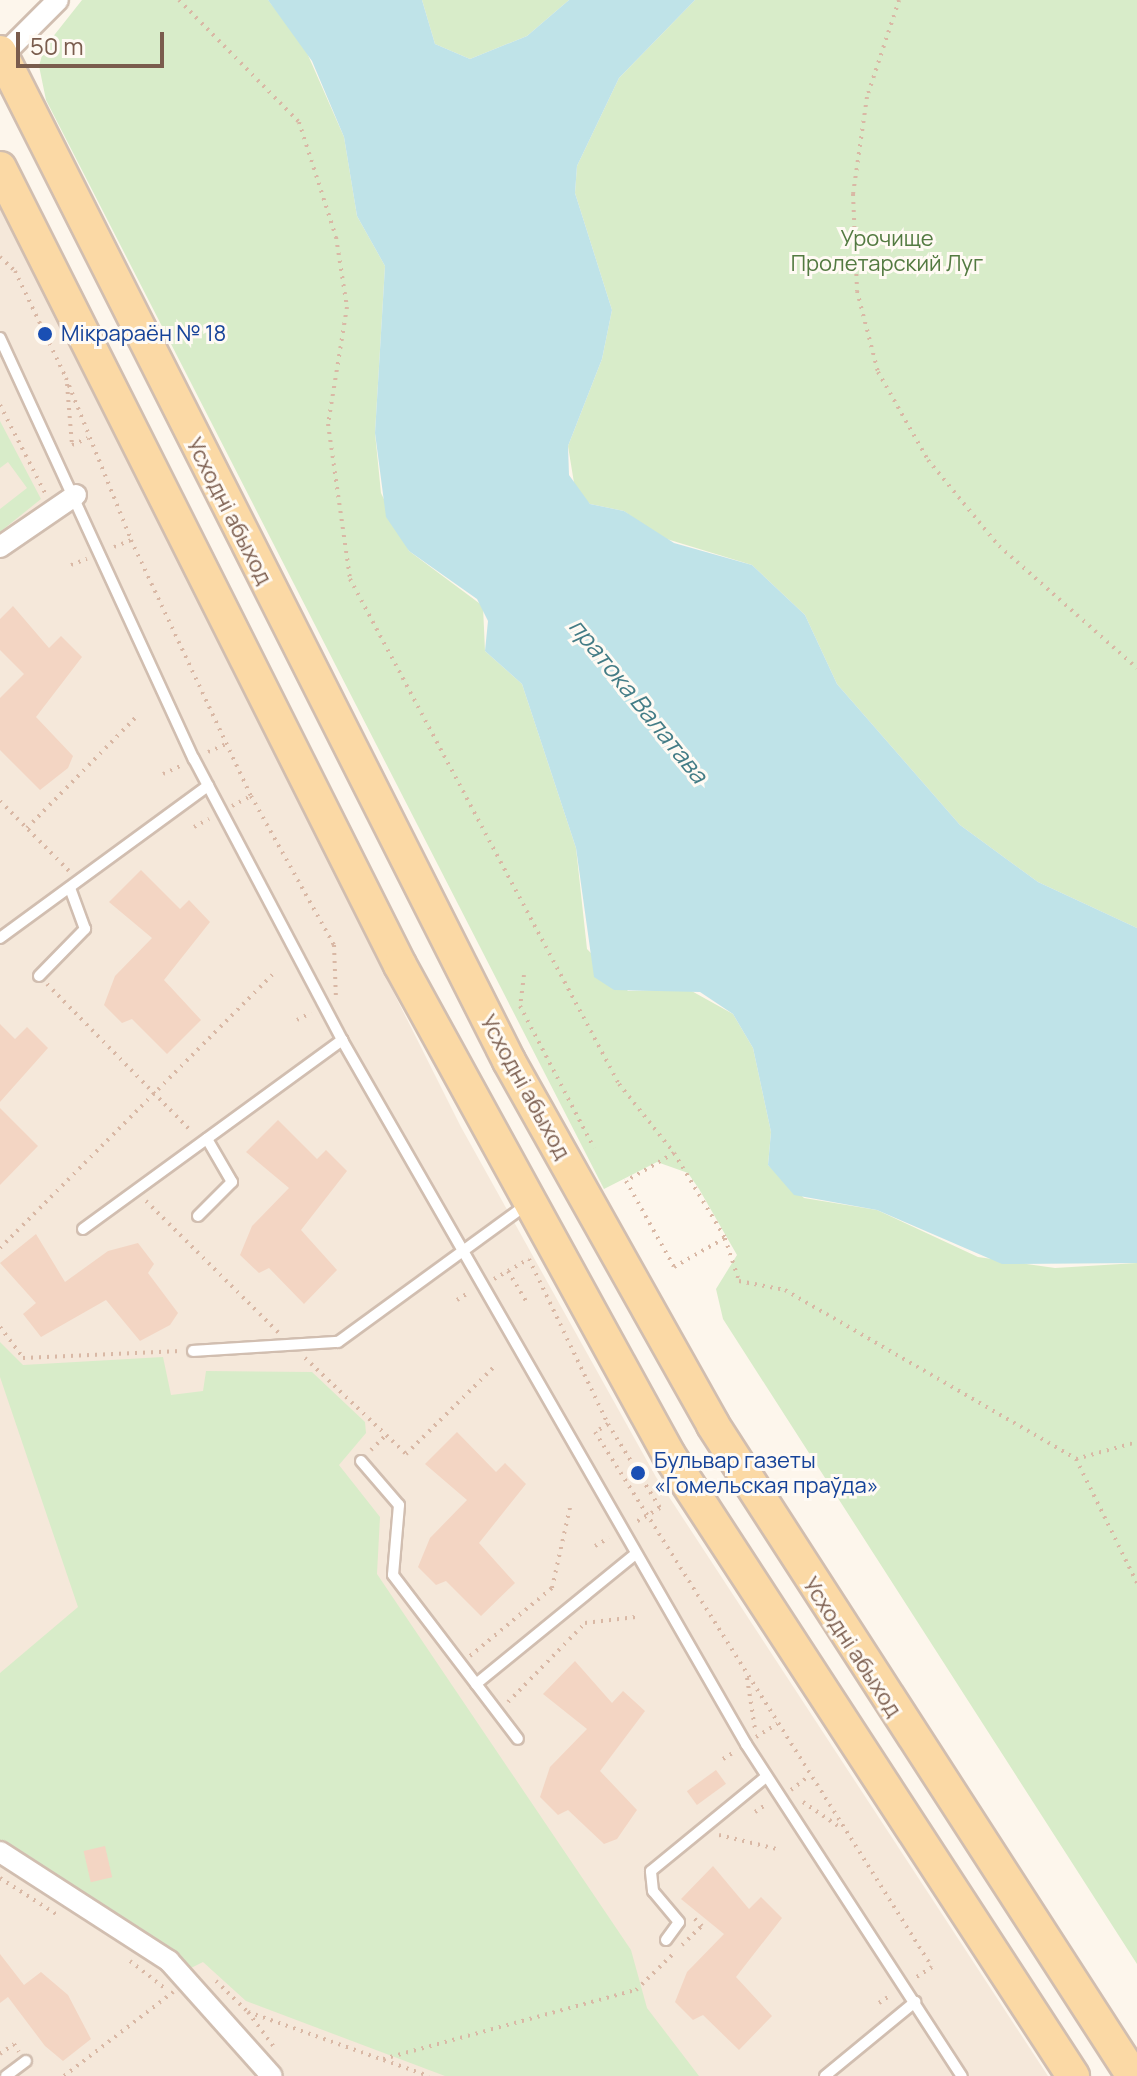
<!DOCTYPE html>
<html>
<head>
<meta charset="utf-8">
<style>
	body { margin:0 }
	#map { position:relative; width:1137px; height:2076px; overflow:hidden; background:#fdf6ec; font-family:Manrope,sans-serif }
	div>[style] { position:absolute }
	.residential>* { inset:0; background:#f5e8da }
	.green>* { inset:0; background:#d8ecc9 }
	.water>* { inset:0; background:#bfe3e8 }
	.building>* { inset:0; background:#f3d5c3; transform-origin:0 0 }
	.path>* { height:4px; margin-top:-2px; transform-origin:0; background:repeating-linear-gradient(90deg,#d9b8a5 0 2px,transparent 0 8px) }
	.roads { filter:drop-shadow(2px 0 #d1beb0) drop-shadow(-2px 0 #d1beb0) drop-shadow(0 2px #d1beb0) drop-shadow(0 -2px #d1beb0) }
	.service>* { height:10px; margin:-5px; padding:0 5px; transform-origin:5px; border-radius:5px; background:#fff }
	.minor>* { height:20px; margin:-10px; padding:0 10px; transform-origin:10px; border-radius:10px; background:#fff }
	.primary>* { height:32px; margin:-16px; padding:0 16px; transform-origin:16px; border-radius:16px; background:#fbd9a5 }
	.dots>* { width:22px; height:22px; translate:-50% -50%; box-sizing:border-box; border:4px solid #fffaf3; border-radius:50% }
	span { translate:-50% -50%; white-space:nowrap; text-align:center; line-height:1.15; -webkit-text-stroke:6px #fffaf3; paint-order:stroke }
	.park-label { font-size:22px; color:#537a41 }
	.transit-label { font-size:22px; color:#164399 }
	.left { translate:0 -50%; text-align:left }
	.street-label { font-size:22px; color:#7a5c4d }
	.water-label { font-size:24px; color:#437c86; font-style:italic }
	.scale { position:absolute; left:16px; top:32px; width:148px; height:36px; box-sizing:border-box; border:4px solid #7a5c4d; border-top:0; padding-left:10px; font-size:24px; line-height:28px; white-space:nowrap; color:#7a5c4d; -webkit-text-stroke:6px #fffaf3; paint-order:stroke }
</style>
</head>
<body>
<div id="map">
	<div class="residential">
		<div style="clip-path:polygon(0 207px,461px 1127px,656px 1477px,1048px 2076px,0 2076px)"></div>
	</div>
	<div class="green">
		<div style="clip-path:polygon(82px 0,268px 0,304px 46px,344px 137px,357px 216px,385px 266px,375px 433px,381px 493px,409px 551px,483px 606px,485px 651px,522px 684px,576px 848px,587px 949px,628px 991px,688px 989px,733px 1014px,753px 1048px,771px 1132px,768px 1165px,804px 1198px,877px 1210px,978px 1257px,1055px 1268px,1137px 1263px,1137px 1964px,723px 1319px,716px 1289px,737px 1255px,699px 1189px,688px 1173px,657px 1162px,604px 1189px,46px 100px,39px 66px,44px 48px)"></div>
		<div style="clip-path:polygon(422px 0,569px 0,527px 36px,470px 59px,435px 44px)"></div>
		<div style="clip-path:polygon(695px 0,1137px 0,1137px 928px,1038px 882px,960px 825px,837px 684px,805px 615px,752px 565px,660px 537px,624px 511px,590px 504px,575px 489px,568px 446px,602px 359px,612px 310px,575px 193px,577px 166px,619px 78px)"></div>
		<div style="clip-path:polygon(0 421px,41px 499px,0 532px,0 509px,27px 488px,8px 462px,0 468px)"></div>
		<div style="clip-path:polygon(0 1342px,23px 1365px,163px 1357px,171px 1395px,203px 1391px,206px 1371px,312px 1372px,365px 1422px,366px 1433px,339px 1465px,380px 1517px,377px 1574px,631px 1950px,647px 2008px,699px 2076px,445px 2076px,246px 2001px,203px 1962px,189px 1969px,140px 1928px,0 1840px,0 1673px,78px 1607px,0 1377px)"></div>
	</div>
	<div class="water">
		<div style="clip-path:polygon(268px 0,422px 0,435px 44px,470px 59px,527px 36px,569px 0,695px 0,619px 78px,577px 166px,575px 193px,612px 310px,602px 359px,568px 446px,569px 475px,590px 504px,624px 511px,674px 543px,752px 565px,805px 615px,837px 684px,960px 825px,1038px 882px,1137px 928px,1137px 1263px,1002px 1264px,877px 1210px,794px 1195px,768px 1165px,771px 1132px,753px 1048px,733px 1014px,700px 992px,614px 990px,594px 977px,576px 848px,522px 684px,485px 651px,488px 621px,477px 599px,409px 551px,386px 517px,375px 433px,385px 266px,357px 216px,344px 137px,312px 61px)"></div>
	</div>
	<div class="building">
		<div style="clip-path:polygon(13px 606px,49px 648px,61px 636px,82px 657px,36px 717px,73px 756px,68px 768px,40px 790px,0 750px,0 698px,24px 674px,0 650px,0 619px)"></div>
		<div style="clip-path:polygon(141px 870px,180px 909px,189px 900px,210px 922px,164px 980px,201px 1020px,167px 1054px,132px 1019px,122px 1023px,104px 1005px,115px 976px,152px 938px,109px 902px)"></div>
		<div style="clip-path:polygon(0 1024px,15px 1039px,27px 1027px,48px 1048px,0 1102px)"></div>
		<div style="clip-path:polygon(0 1108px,38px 1146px,0 1185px)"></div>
		<div style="clip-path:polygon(278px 1120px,317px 1159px,326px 1150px,347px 1171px,301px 1230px,337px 1270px,304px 1304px,269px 1268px,259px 1273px,240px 1255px,252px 1226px,289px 1188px,246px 1152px)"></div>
		<div style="clip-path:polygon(36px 1234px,65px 1282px,108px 1251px,138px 1243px,154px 1264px,148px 1273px,178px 1313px,170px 1325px,140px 1341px,106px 1300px,41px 1337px,23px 1314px,36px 1303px,0 1263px)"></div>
		<div style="clip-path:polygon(457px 1432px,496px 1472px,505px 1463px,526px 1484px,479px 1543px,515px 1583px,481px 1616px,446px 1581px,436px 1585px,418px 1567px,430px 1538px,467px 1500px,425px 1464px)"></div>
		<div style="clip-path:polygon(575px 1661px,612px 1703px,623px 1691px,645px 1711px,600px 1771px,637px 1810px,617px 1839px,604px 1844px,568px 1810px,558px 1815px,540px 1797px,550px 1767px,587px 1729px,543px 1694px)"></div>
		<div style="left:716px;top:1770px;width:17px;height:36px;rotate:54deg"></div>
		<div style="left:105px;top:1846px;width:32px;height:22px;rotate:77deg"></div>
		<div style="clip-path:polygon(713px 1866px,749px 1909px,761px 1897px,782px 1918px,736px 1977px,772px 2016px,739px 2050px,703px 2015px,693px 2020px,675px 2002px,687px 1972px,724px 1934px,681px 1899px)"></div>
		<div style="clip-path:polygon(0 1954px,24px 1985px,41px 1972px,68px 1995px,91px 2039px,63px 2061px,45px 2046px,8px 1997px,0 2003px)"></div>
	</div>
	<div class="path">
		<div style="left:179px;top:0;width:171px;rotate:45.5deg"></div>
		<div style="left:299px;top:122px;width:121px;rotate:72.2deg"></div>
		<div style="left:336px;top:237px;width:71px;rotate:81.1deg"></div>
		<div style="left:347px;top:307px;width:119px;rotate:99.2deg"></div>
		<div style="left:328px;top:424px;width:157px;rotate:81.9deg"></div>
		<div style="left:350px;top:579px;width:572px;rotate:61.96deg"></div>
		<div style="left:619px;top:1084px;width:88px;rotate:51.4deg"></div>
		<div style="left:674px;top:1153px;width:99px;rotate:59deg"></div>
		<div style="left:725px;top:1238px;width:45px;rotate:72deg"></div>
		<div style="left:739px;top:1281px;width:47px;rotate:11.1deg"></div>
		<div style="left:785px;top:1290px;width:337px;rotate:30.1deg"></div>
		<div style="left:1076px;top:1459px;width:63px;rotate:-15.6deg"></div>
		<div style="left:899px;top:0;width:102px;rotate:108.3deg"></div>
		<div style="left:867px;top:97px;width:98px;rotate:98.2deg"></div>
		<div style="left:853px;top:194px;width:97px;rotate:87.6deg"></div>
		<div style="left:857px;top:291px;width:84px;rotate:75.5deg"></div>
		<div style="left:878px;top:372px;width:101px;rotate:60.4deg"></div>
		<div style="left:928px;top:460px;width:112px;rotate:50.5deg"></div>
		<div style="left:999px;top:546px;width:184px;rotate:41.5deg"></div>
		<div style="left:0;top:257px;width:21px;rotate:43deg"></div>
		<div style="left:15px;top:271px;width:119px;rotate:64.5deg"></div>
		<div style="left:66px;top:378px;width:175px;rotate:68.1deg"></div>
		<div style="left:131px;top:540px;width:283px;rotate:64.9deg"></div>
		<div style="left:251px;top:796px;width:171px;rotate:60.9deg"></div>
		<div style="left:334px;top:945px;width:54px;rotate:87.9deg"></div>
		<div style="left:67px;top:384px;width:61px;rotate:85.3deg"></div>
		<div style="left:72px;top:445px;width:17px;rotate:-24deg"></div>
		<div style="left:0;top:405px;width:101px;rotate:62.9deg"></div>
		<div style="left:114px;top:547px;width:18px;rotate:-22deg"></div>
		<div style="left:71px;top:565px;width:17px;rotate:-21deg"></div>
		<div style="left:208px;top:752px;width:22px;rotate:-24deg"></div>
		<div style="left:163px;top:774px;width:19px;rotate:-25deg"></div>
		<div style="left:0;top:801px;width:98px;rotate:45.4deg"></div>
		<div style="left:232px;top:806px;width:21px;rotate:-28deg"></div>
		<div style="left:194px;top:827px;width:17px;rotate:-28deg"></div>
		<div style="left:27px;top:828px;width:157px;rotate:-45.5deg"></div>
		<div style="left:524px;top:975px;width:31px;rotate:97deg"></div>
		<div style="left:520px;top:1006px;width:160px;rotate:62.5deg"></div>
		<div style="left:47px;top:984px;width:207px;rotate:45.6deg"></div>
		<div style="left:297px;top:1020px;width:16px;rotate:-27deg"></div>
		<div style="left:674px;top:1153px;width:56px;rotate:149.7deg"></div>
		<div style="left:626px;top:1181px;width:98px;rotate:60.8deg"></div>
		<div style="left:674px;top:1267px;width:59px;rotate:-29.6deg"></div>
		<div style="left:146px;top:1201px;width:187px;rotate:44.8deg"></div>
		<div style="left:0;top:1248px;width:388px;rotate:-45.1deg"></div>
		<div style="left:508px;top:1271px;width:24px;rotate:-30deg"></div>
		<div style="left:529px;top:1259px;width:183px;rotate:64.4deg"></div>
		<div style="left:608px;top:1424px;width:99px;rotate:58.2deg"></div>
		<div style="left:660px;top:1508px;width:28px;rotate:150deg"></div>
		<div style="left:494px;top:1279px;width:16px;rotate:-30deg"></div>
		<div style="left:508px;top:1271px;width:37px;rotate:59deg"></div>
		<div style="left:457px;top:1300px;width:15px;rotate:-32deg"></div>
		<div style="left:0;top:1327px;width:39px;rotate:53deg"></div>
		<div style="left:23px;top:1358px;width:158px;rotate:-2.5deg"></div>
		<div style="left:305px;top:1358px;width:139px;rotate:43.5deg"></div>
		<div style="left:406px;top:1454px;width:124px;rotate:-44.7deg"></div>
		<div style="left:608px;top:1424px;width:15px;rotate:148deg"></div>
		<div style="left:595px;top:1432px;width:632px;rotate:57.79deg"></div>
		<div style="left:932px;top:1967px;width:20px;rotate:147deg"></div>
		<div style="left:371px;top:1450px;width:21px;rotate:-45deg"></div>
		<div style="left:1076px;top:1459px;width:138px;rotate:63.8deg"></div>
		<div style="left:595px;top:1546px;width:16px;rotate:-30deg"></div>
		<div style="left:470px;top:1656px;width:107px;rotate:-39.7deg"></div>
		<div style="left:552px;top:1588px;width:87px;rotate:-77.4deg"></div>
		<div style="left:747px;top:1678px;width:52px;rotate:81.1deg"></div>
		<div style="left:508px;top:1702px;width:110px;rotate:-45.7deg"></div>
		<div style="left:585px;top:1623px;width:51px;rotate:-6.7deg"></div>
		<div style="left:756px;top:1737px;width:25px;rotate:-32deg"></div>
		<div style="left:723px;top:1759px;width:13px;rotate:-32deg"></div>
		<div style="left:791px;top:1790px;width:23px;rotate:-38deg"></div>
		<div style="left:803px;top:1802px;width:42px;rotate:34.4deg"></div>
		<div style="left:755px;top:1812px;width:14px;rotate:-34deg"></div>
		<div style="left:719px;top:1835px;width:60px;rotate:13.6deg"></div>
		<div style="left:0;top:1878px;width:70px;rotate:32.8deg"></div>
		<div style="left:682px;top:1945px;width:28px;rotate:-44deg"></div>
		<div style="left:702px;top:1926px;width:13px;rotate:-135deg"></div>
		<div style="left:130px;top:1961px;width:47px;rotate:38.1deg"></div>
		<div style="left:216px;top:1981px;width:45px;rotate:44.1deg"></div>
		<div style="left:248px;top:2012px;width:192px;rotate:19.5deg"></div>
		<div style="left:879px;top:2003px;width:14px;rotate:-34deg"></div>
		<div style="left:248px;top:2012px;width:44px;rotate:53.4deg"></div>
		<div style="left:0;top:2054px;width:17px;rotate:-36deg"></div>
		<div style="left:14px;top:2044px;width:9px;rotate:58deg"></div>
		<div style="left:383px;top:2059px;width:262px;rotate:-15.3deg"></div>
		<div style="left:636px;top:1990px;width:52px;rotate:-44.2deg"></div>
		<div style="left:64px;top:2076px;width:138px;rotate:-37.6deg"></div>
	</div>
	<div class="roads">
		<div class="service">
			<div style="left:0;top:338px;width:464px;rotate:65.3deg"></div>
			<div style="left:194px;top:759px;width:318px;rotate:62.2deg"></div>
			<div style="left:342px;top:1040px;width:812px;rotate:60.15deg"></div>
			<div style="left:746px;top:1744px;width:396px;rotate:57deg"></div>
			<div style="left:0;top:938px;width:258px;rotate:-36.2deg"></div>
			<div style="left:39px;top:976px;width:66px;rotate:-45.6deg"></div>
			<div style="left:85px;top:929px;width:44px;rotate:-110.1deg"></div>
			<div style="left:198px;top:1216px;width:48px;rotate:-45deg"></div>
			<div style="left:232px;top:1182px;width:50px;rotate:-120.2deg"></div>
			<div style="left:83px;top:1229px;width:321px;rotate:-36.1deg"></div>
			<div style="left:193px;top:1351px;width:145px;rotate:-3.6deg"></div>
			<div style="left:338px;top:1342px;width:234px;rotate:-36.1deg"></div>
			<div style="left:361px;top:1461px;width:58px;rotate:49.2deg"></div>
			<div style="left:399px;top:1505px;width:70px;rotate:94.9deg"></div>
			<div style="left:393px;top:1575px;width:206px;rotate:52.7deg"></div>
			<div style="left:476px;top:1684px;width:204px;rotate:-39.2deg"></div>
			<div style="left:666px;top:1940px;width:22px;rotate:-54deg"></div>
			<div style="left:679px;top:1922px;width:40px;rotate:-130deg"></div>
			<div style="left:653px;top:1891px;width:20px;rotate:-96deg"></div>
			<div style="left:651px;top:1871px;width:149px;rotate:-39.3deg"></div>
			<div style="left:6px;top:2076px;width:25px;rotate:-37deg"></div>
			<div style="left:825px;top:2076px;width:117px;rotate:-39.4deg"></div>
		</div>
		<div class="minor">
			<div style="left:2px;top:56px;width:79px;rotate:-45deg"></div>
			<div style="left:0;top:547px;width:92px;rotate:-34.4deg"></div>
			<div style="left:0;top:1852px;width:201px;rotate:32.8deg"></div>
			<div style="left:169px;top:1961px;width:154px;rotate:48.2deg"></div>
		</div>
		<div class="primary">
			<div style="left:0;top:52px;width:1130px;rotate:63.23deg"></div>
			<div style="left:509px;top:1061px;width:417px;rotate:60.7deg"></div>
			<div style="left:713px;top:1425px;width:775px;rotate:57.17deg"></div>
			<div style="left:0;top:168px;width:892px;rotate:63.35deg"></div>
			<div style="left:400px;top:965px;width:559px;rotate:61.23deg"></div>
			<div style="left:669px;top:1455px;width:741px;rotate:56.95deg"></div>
		</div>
	</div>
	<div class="dots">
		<div style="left:45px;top:334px;background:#1a4fb4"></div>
		<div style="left:638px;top:1473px;background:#1a4fb4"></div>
	</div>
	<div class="park-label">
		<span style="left:887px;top:251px">Урочище<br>Пролетарский Луг</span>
	</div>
	<div class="transit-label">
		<span class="left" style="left:61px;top:334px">Мікрараён № 18</span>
		<span class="left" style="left:654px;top:1473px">Бульвар газеты<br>«Гомельская праўда»</span>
	</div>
	<div class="street-label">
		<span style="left:229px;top:511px;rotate:63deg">Усходні абыход</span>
		<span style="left:525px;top:1087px;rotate:61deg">Усходні абыход</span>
		<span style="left:852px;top:1647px;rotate:57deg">Усходні абыход</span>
	</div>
	<div class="water-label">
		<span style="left:639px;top:700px;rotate:51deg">пратока Валатава</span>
	</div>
	<div class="scale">50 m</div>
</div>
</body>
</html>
